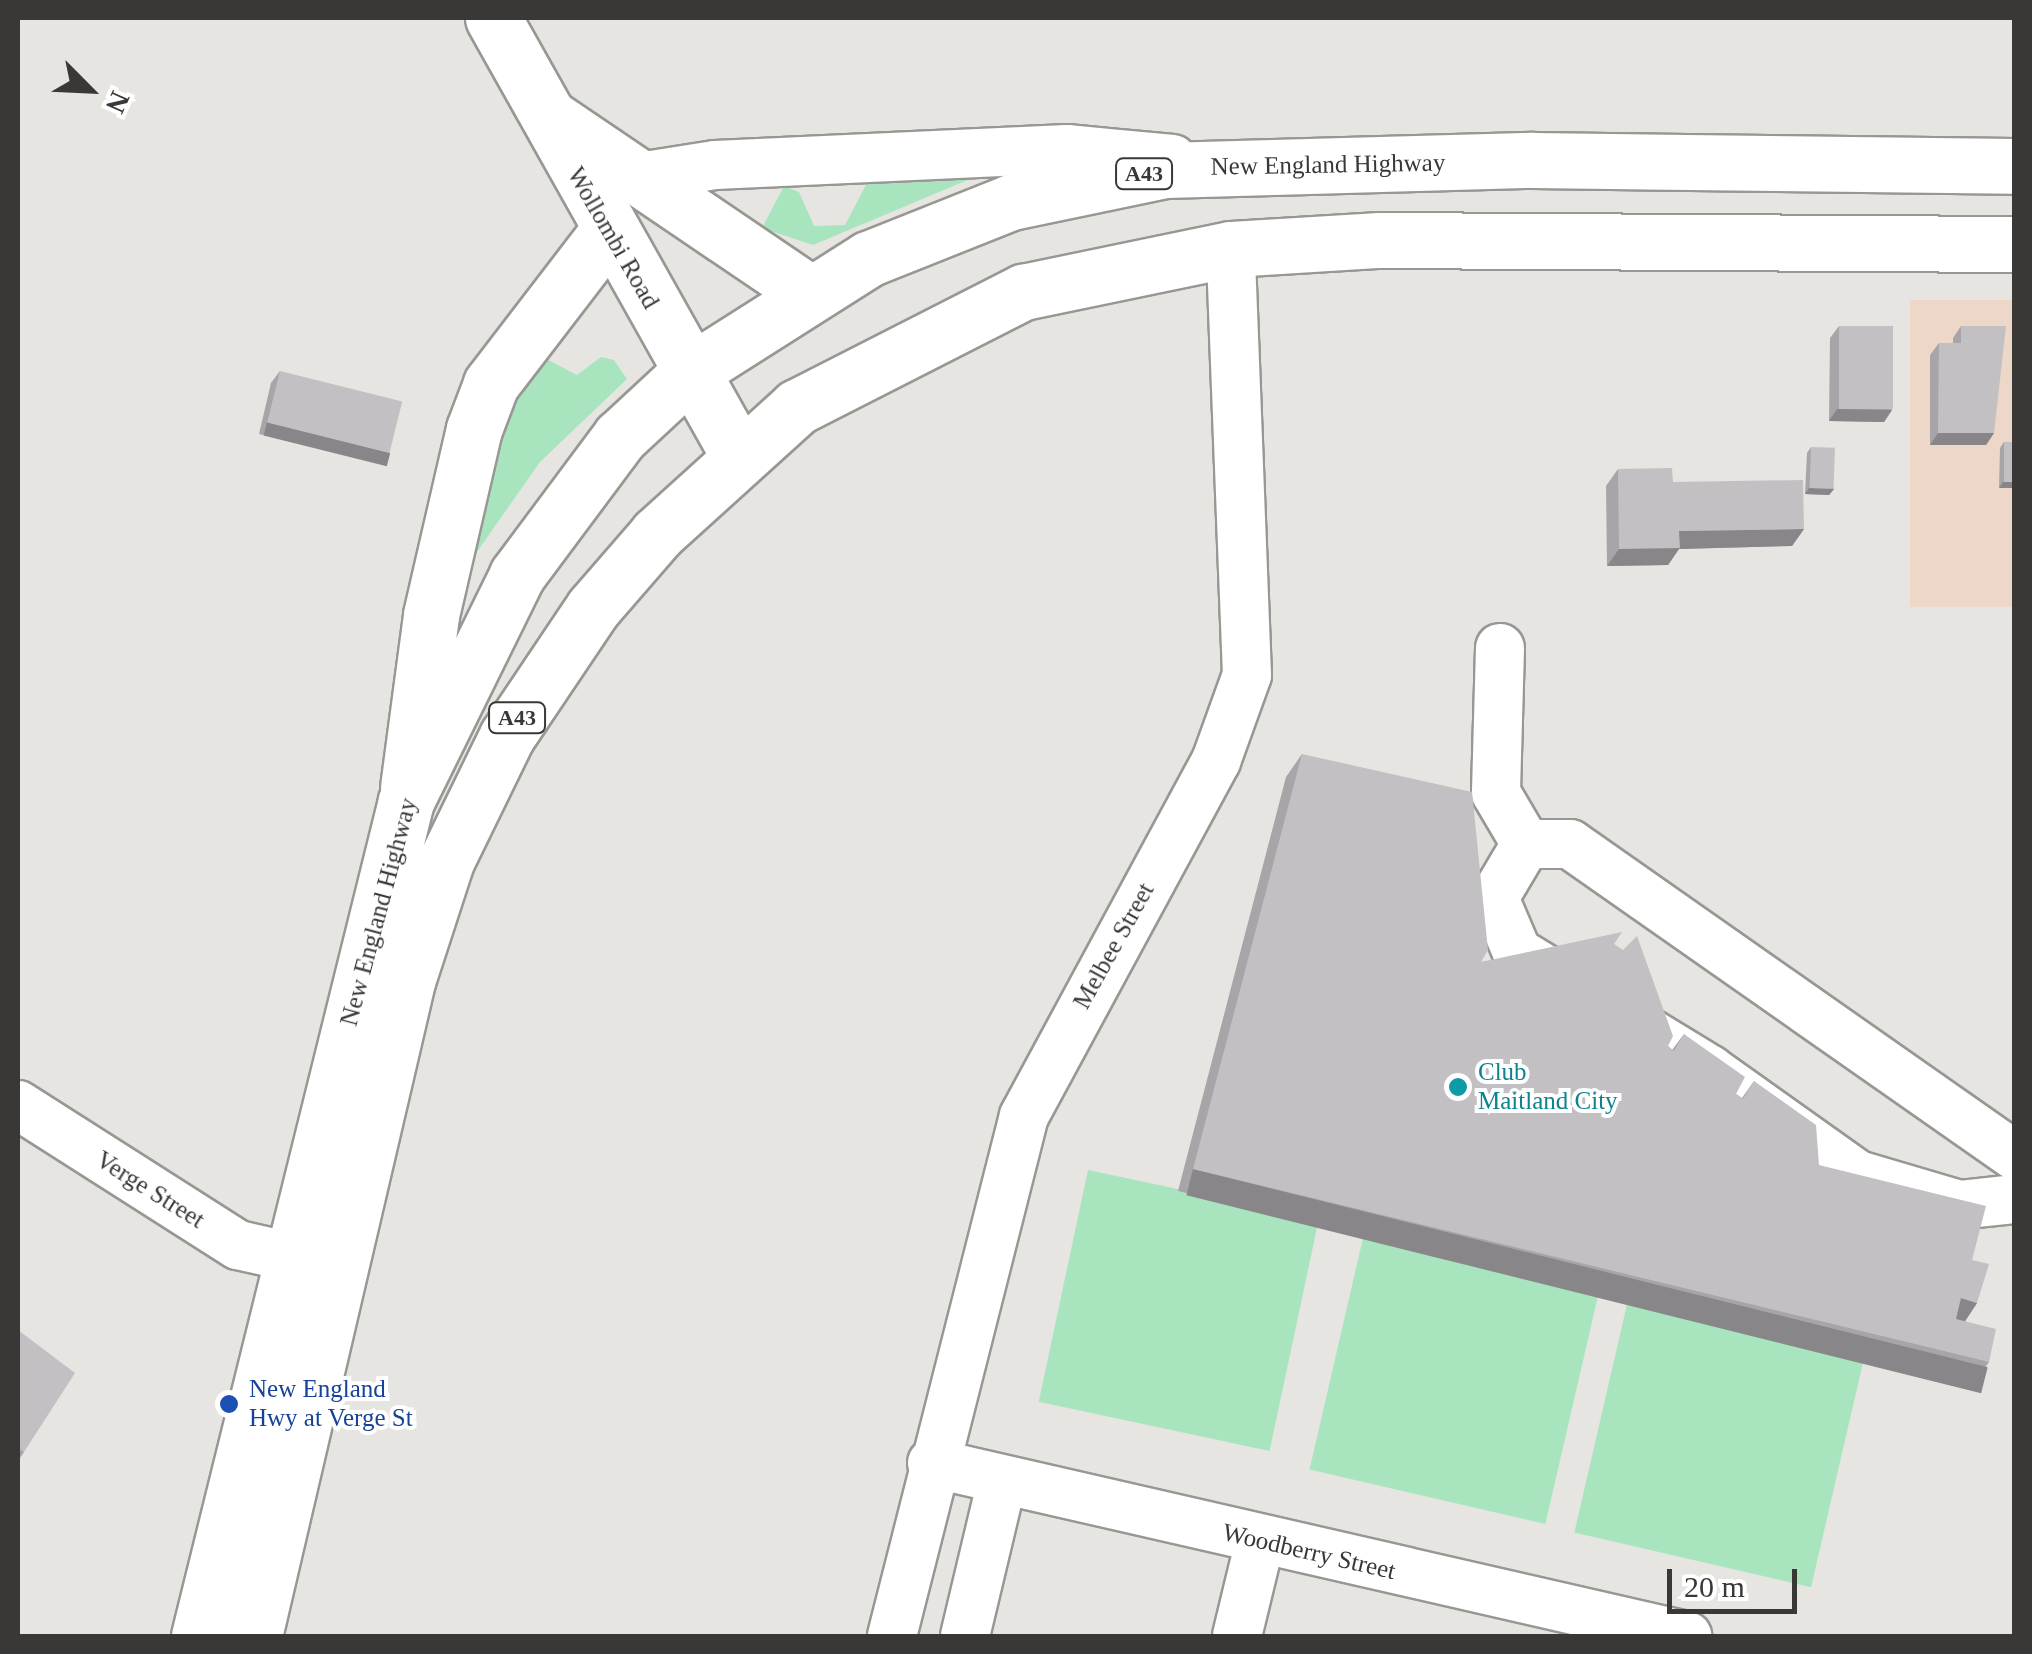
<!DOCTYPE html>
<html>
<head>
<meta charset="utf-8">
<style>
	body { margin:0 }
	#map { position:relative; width:2032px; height:1654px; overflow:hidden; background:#e6e5e1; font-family:Georgia,serif }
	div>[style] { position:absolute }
	.commercial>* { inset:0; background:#ecd7c9; transform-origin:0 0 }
	.green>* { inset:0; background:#a8e5bf; transform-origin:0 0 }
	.roads { filter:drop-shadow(2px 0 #989793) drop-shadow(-2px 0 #989793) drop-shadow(0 2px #989793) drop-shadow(0 -2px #989793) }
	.minor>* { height:48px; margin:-24px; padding:0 24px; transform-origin:24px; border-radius:24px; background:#fff }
	.major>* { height:55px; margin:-27.5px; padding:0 27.5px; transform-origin:27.5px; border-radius:27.5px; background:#fff }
	.highway>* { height:55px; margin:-27.5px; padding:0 27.5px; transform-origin:27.5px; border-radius:27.5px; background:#fff }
	.wall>* { inset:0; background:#a8a5a9 }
	.shaded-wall>* { inset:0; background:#888689; transform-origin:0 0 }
	.building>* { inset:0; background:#c3c0c4; transform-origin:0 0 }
	.dots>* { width:28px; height:28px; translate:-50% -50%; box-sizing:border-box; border:5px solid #fff; border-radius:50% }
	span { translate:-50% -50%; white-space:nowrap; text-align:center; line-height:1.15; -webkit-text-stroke:8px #fff; paint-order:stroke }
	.shield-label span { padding:2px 8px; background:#fff; border:2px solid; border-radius:8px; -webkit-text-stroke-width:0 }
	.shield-label { font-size:22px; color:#393837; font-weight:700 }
	.street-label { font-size:25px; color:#393837 }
	.culture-label { font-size:25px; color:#0d838f }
	.left { translate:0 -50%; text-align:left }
	.transit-label { font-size:25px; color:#164399 }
	.frame { position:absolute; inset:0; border:20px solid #393837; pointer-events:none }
	.north { position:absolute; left:40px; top:40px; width:100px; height:100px; -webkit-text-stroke:8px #fff; paint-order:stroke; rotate:114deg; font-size:28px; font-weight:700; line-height:40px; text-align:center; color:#393837 }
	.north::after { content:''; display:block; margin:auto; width:35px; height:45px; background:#393837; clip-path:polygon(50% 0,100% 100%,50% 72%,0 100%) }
	.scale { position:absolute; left:1667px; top:1569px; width:130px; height:45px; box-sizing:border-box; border:5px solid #393837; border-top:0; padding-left:12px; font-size:30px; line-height:35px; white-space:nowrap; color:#393837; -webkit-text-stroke:8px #fff; paint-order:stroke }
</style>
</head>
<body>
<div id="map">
	<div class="commercial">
		<div style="left:2014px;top:300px;width:307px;height:104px;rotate:90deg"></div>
	</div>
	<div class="green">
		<div style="clip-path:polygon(989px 171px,813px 245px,762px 228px,784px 186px,799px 192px,814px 226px,845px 225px,868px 181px)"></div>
		<div style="clip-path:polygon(537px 354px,577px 375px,601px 357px,614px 360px,627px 379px,540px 462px,460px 576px,492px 441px)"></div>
		<div style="left:1088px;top:1170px;width:236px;height:237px;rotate:12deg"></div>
		<div style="left:1366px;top:1225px;width:242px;height:251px;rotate:13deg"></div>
		<div style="left:1631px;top:1287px;width:243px;height:252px;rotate:13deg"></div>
	</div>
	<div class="roads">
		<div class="minor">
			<div style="left:639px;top:177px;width:77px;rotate:-9deg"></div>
			<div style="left:715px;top:165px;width:352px;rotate:-2.6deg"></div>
			<div style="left:1067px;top:149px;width:106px;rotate:5.4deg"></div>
			<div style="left:1500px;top:648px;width:145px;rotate:91.6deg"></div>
			<div style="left:1496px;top:793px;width:59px;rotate:59.5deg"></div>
			<div style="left:1526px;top:844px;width:63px;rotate:120.7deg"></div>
			<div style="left:1494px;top:898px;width:59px;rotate:66.9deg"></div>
			<div style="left:1517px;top:952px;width:226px;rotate:31.4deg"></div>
			<div style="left:1710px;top:1070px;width:181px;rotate:35.4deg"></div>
			<div style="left:1858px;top:1175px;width:105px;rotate:16.5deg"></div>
			<div style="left:1959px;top:1205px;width:55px;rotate:-6.2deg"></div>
			<div style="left:1526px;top:844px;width:44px"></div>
			<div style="left:1570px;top:844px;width:542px;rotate:35.01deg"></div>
			<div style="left:18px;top:1105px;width:261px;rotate:32.5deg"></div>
			<div style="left:238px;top:1245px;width:54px;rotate:12.8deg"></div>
			<div style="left:932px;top:1463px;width:775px;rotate:12.91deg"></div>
			<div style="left:892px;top:1636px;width:536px;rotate:-75.76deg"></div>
			<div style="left:1024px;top:1116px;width:404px;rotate:-61.6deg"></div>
			<div style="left:1216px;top:761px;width:91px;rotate:-70.2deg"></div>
			<div style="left:1247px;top:675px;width:426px;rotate:-92.2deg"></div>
			<div style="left:965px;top:1636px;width:159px;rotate:-76.6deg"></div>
			<div style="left:1237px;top:1636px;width:98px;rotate:-76.4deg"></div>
		</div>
		<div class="major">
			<div style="left:493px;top:18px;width:502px;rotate:60.68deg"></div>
			<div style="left:551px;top:118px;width:309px;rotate:34.1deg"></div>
			<div style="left:408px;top:788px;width:175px;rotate:-82.4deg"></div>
			<div style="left:431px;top:615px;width:191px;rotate:-77deg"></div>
			<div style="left:474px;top:429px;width:48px;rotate:-69.3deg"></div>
			<div style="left:491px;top:384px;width:194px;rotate:-52.5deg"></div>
		</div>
		<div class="highway">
			<div style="left:199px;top:1636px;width:860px;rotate:-76.08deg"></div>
			<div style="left:406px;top:801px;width:252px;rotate:-63.8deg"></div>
			<div style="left:517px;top:575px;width:172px;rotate:-53.3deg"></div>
			<div style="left:620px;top:437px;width:96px;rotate:-42.9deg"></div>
			<div style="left:690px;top:372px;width:211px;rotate:-32.4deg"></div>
			<div style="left:868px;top:259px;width:154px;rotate:-21.7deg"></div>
			<div style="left:1011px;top:202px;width:157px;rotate:-11.7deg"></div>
			<div style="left:1165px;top:170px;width:368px;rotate:-1.6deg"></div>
			<div style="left:1533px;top:160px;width:481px;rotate:0.7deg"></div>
			<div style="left:254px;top:1636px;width:673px;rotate:-76.85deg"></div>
			<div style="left:407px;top:981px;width:126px;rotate:-72deg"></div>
			<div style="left:446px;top:861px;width:139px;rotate:-64deg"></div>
			<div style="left:507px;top:736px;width:154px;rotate:-56.1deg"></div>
			<div style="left:593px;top:608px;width:98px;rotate:-49.1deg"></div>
			<div style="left:657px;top:534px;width:189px;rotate:-42.2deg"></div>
			<div style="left:797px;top:407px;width:254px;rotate:-27deg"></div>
			<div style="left:1023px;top:292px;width:212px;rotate:-11.7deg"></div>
			<div style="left:1231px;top:249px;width:149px;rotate:-3.5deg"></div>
			<div style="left:1380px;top:240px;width:634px;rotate:0.36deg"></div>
		</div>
	</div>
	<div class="wall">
		<div style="clip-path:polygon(1839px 326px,1892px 410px,1884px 422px,1829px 421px,1830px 338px)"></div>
		<div style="clip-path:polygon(1961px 326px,1994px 433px,1986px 445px,1930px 445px,1930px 355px,1939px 343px,1953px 343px,1953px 338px)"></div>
		<div style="clip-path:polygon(280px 371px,382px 464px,259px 434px,271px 383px)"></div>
		<div style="clip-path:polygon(2004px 442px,2014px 442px,2014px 488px,1999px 488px,2000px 448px)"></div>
		<div style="clip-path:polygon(1811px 447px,1834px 489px,1829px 495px,1805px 494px,1807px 453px)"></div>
		<div style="clip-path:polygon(1618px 469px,1673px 482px,1804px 529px,1792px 546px,1679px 549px,1668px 565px,1607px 566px,1606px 486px)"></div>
		<div style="clip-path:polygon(1302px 754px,1481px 962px,1614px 944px,1668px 1046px,1672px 1050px,1684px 1034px,1736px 1094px,1742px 1098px,1754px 1081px,1819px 1165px,1972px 1260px,1977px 1303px,1965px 1321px,1989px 1362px,1974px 1384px,1178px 1191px,1286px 777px)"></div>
		<div style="clip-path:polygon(18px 1330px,24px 1452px,18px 1461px)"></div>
	</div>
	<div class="shaded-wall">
		<div style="clip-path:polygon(1837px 409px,1892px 410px,1884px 422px,1829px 421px)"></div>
		<div style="left:267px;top:422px;width:127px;height:14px;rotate:14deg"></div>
		<div style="clip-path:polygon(1938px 433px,1994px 433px,1986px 445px,1930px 445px)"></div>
		<div style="clip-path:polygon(2003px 482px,2014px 482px,2014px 488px,1999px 488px)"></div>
		<div style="clip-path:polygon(1809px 488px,1834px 489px,1829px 495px,1805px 494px)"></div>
		<div style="clip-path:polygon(1804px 529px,1792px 546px,1679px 549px,1668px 565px,1607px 566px,1619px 549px,1679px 531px)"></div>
		<div style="left:1193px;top:1169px;width:819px;height:27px;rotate:14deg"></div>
		<div style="clip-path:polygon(1961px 1298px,1977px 1303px,1962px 1326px,1945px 1321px)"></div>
	</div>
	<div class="building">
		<div style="left:1839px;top:326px;width:54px;height:83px"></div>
		<div style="clip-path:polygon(1961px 326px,2006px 326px,1994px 433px,1938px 433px,1939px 343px,1961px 343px)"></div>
		<div style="left:280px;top:371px;width:126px;height:53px;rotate:14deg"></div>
		<div style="left:2004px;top:442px;width:10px;height:40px"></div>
		<div style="left:1811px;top:447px;width:24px;height:41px;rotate:2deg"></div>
		<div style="clip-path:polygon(1672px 468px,1673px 482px,1803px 480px,1804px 529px,1679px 531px,1680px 548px,1619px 549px,1618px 469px)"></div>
		<div style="clip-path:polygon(1302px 754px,1472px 792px,1488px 950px,1481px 962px,1622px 932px,1614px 944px,1623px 950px,1637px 936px,1673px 1036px,1668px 1046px,1674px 1051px,1684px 1034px,1745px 1077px,1736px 1094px,1743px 1099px,1754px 1081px,1816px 1125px,1819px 1165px,1986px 1206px,1972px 1260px,1989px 1264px,1977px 1303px,1961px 1298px,1956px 1319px,1996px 1329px,1989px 1362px,1193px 1169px)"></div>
		<div style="clip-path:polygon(18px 1330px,75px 1373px,24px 1452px,18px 1448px)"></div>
	</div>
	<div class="dots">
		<div style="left:1458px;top:1087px;background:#0f9aa8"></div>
		<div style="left:229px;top:1404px;background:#1a4fb4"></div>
	</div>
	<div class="shield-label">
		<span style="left:1144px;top:174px">A43</span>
		<span style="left:517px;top:718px">A43</span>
	</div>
	<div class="street-label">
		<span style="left:1328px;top:165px;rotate:-1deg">New England Highway</span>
		<span style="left:613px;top:238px;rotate:60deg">Wollombi Road</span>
		<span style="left:379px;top:912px;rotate:-75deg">New England Highway</span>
		<span style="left:1114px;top:946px;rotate:-61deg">Melbee Street</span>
		<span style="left:150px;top:1190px;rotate:32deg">Verge Street</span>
		<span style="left:1309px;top:1552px;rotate:13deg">Woodberry Street</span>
	</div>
	<div class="culture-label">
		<span class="left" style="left:1478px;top:1087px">Club<br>Maitland City</span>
	</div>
	<div class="transit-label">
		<span class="left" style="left:249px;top:1404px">New England<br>Hwy at Verge St</span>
	</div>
	<div class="frame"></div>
	<div class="north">N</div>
	<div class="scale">20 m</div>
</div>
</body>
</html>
